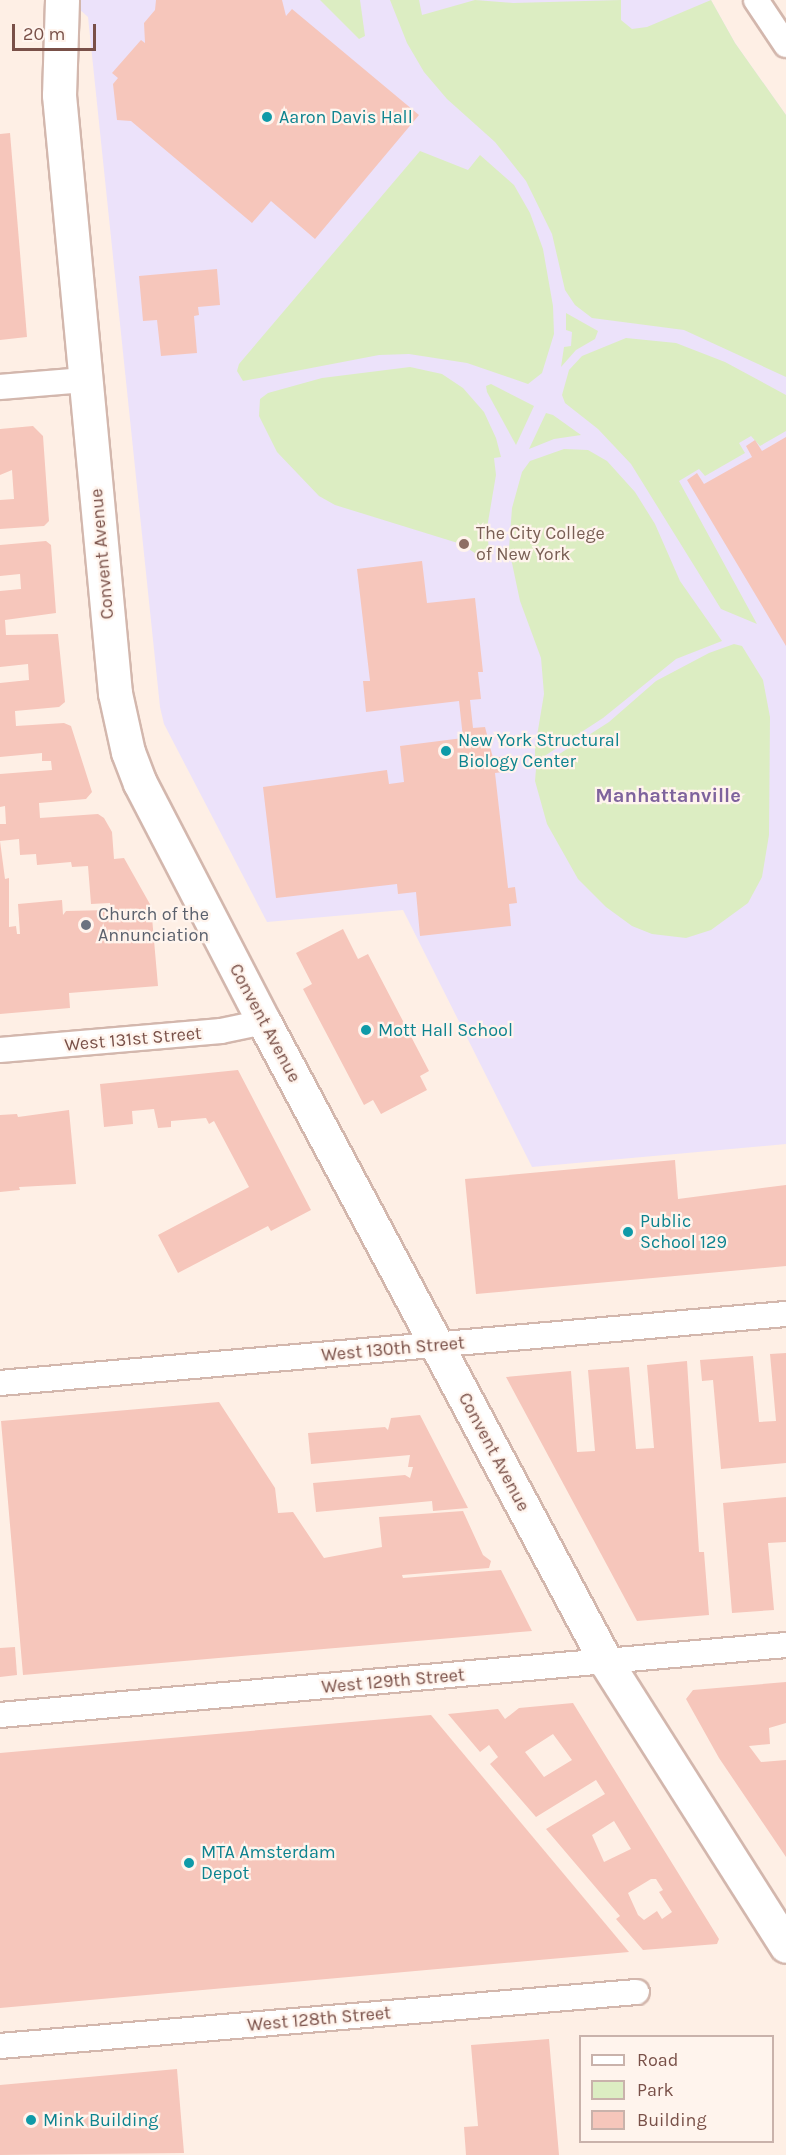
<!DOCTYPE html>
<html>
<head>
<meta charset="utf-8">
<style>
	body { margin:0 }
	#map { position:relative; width:786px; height:2155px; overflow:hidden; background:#feefe5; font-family:Karla,sans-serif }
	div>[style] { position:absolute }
	.education>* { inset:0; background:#ece2fa }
	.green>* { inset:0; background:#dcedc2 }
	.building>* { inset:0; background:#f6c6bb }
	.roads { filter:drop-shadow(2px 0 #d3b7ad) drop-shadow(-2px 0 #d3b7ad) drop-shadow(0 2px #d3b7ad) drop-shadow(0 -2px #d3b7ad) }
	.street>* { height:24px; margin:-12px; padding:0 12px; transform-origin:12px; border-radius:12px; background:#fff }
	.secondary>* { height:33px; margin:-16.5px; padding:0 16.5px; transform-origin:16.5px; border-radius:16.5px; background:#fff }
	.dots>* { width:16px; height:16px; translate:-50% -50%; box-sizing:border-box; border:3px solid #fff4ed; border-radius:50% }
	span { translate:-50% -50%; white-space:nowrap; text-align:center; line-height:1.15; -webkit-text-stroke:4.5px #fff4ed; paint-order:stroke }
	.culture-label { font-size:18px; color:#0d838f }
	.left { translate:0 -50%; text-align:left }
	.education-label { font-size:18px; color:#785e54 }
	.street-label { font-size:18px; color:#795048 }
	.worship-label { font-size:18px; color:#5b616d }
	.neighbourhood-label { font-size:20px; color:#7e639d; font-weight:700 }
	.legend { position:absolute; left:579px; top:2035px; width:195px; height:108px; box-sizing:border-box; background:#fff4ed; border:2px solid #c9b2ab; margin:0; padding:8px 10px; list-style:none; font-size:18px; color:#795048 }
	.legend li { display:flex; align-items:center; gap:12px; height:30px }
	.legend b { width:30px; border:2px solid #c9b2ab }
	.scale { position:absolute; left:12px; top:24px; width:84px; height:27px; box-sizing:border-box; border:3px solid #795048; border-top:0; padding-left:8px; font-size:18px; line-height:21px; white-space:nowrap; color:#795048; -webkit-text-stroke:4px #fff4ed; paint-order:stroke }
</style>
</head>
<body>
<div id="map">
	<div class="education">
		<div style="clip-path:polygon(69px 0,711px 0,735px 43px,786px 115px,786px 1144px,532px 1167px,403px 910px,267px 922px,164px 724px,160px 707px,88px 17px)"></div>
	</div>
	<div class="green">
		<div style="clip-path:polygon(320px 0,360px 0,365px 36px,359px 39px)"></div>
		<div style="clip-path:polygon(390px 0,419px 0,422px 15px,475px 0,513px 3px,621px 0,621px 20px,632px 29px,647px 27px,711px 0,735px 43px,786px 115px,786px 377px,684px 330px,592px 318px,575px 305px,565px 290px,552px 234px,526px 181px,495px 142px,447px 99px,424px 72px,407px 43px)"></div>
		<div style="clip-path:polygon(420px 151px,468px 170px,480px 155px,514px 185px,530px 213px,543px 249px,553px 306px,554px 334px,542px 373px,528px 384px,467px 363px,409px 354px,379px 355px,243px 381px,237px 371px,239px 364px)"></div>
		<div style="clip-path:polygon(566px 313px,598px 331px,595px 339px,576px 350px,561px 367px,564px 347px,571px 346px,572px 332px,566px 330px)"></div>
		<div style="clip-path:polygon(626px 338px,676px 343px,725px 362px,786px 395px,786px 431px,760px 446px,751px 436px,739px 443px,745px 453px,705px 476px,699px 469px,679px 481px,757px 624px,721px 609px,631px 464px,598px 429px,565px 403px,562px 395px,569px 370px,582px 356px)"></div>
		<div style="clip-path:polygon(410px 367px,442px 374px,463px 388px,484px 412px,496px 438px,501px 457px,494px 458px,496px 475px,487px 528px,490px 563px,461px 544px,335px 505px,319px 496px,277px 452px,259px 416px,260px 399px,268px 393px,322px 378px)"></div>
		<div style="clip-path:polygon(491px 384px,534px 406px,516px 445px,487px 392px,486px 386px)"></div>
		<div style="clip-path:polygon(546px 413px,553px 415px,581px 435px,554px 439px,529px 449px)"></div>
		<div style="clip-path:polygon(564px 449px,588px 450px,607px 461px,635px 492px,655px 524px,680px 581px,722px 641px,676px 659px,603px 718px,540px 759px,535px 756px,535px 748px,544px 694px,541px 658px,520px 601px,509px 549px,512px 508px,522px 472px,530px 461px)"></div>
		<div style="clip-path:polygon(734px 644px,742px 646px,763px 680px,770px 717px,769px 835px,762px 877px,748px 903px,711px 930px,686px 938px,652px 934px,632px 926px,606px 907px,578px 879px,547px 824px,535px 781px,536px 769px,609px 722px,656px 681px,709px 653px)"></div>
	</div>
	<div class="building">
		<div style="clip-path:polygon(156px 0,282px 0,286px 16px,292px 9px,419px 115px,315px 239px,271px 201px,252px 223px,131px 121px,117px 120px,113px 84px,118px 78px,112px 73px,141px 40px,145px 43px,144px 23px,155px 10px)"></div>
		<div style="clip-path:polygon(10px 133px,27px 337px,0 340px,0 134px)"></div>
		<div style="clip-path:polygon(217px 269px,220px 305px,198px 307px,199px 315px,194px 316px,197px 353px,161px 356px,157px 320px,143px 321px,139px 276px)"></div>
		<div style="clip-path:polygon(33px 426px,43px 436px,49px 521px,44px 526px,0 529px,0 500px,14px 499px,12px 470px,0 475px,0 429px)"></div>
		<div style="clip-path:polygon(786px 437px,786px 646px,687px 480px,697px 473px,704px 484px,752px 457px,746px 446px,755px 440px,762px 451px)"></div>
		<div style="clip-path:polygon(46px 541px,51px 545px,56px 613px,5px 620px,6px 635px,58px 634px,65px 702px,59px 707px,15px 711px,16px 726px,64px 723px,71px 726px,92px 792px,86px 799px,39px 803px,40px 818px,98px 814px,104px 818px,112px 832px,114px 859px,124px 858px,151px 906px,158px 986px,69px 993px,70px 1008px,0 1014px,0 841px,5px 879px,9px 878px,9px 927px,16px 926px,17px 934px,20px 934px,18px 904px,62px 900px,63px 915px,66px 911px,110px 910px,110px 903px,91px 904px,88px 866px,72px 867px,71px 862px,37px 865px,36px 854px,20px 855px,19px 839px,0 841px,0 824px,6px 824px,5px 806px,0 807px,0 774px,52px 770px,51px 761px,42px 761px,42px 753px,0 757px,0 683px,29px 680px,28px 664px,0 667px,0 591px,21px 589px,20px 574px,0 576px,0 545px)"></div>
		<div style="clip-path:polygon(422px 561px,427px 603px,475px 598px,483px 672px,478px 672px,481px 699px,470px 700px,473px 728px,485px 727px,493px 758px,501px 757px,503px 772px,495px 773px,508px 888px,515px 887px,517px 903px,509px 904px,511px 926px,420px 936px,416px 892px,398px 894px,397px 884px,276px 898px,263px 787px,387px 770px,389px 784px,404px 782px,400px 746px,463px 738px,459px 701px,366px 712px,363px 681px,370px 681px,357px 569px)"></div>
		<div style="clip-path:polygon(343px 929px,358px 959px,368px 954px,429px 1071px,420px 1076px,427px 1090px,381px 1114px,373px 1100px,364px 1105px,303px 989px,312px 984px,296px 953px)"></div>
		<div style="clip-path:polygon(238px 1070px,311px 1210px,271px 1231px,268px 1226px,178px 1273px,158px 1235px,249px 1187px,214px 1121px,209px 1124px,206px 1118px,171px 1121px,171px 1127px,158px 1128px,154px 1109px,132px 1111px,133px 1124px,104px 1127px,100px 1084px)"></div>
		<div style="clip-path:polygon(69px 1110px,76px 1184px,19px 1187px,20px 1190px,0 1192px,0 1115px,17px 1114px,18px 1117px)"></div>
		<div style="clip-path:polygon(675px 1160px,678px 1199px,786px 1185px,786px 1266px,476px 1294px,465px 1179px)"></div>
		<div style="clip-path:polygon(786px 1353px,786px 1463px,721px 1469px,713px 1380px,702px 1381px,700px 1360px,753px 1356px,759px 1422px,776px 1421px,770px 1354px)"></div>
		<div style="clip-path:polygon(687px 1361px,699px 1552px,704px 1552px,709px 1615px,637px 1621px,506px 1377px,571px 1371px,577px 1452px,595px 1451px,588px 1370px,629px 1367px,636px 1449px,654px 1448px,647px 1365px)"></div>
		<div style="clip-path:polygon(219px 1402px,275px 1488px,278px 1513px,293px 1512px,324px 1558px,382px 1547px,379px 1517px,463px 1511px,483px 1555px,491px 1561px,489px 1568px,402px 1575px,403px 1578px,501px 1570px,532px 1631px,23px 1675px,1px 1421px)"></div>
		<div style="clip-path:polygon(420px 1415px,468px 1508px,433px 1511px,432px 1501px,316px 1512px,313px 1483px,405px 1475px,410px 1478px,413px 1467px,408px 1467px,410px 1455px,311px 1464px,308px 1433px,385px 1427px,388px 1430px,391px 1418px)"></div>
		<div style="clip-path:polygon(786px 1497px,786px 1542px,768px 1543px,774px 1610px,732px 1613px,723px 1503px)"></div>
		<div style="clip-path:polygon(15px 1647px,17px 1675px,0 1677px,0 1648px)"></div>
		<div style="clip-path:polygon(786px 1682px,786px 1723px,769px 1728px,770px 1744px,749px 1746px,761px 1762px,786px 1760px,786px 1857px,719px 1758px,686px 1699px,693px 1690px)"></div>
		<div style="clip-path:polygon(evenodd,573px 1703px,719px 1939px,717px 1944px,643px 1950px,616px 1919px,620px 1916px,546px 1829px,605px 1794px,596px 1780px,536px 1817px,490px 1764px,498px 1757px,489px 1745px,480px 1752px,448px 1714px,498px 1709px,505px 1719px,519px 1708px,573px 1703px,553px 1734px,572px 1760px,544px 1777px,525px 1752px,553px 1734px,573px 1703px,614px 1821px,631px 1849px,604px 1862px,592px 1835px,614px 1821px,573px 1703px,651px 1879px,656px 1879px,663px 1890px,659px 1892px,672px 1912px,662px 1919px,657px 1911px,644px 1920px,638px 1915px,628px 1893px,651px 1879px)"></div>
		<div style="clip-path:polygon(431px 1715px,629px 1952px,0 2008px,0 1753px)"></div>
		<div style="clip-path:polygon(549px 2039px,559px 2155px,466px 2155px,464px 2127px,478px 2126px,471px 2045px)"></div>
		<div style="clip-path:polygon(177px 2069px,184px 2153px,0 2155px,0 2085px)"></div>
	</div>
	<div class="roads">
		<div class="street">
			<div style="left:756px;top:0;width:54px;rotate:56.3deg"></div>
			<div style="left:0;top:387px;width:85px;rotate:-4.7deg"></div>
			<div style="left:0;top:1050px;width:222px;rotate:-4.9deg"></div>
			<div style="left:221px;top:1031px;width:44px;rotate:-11.8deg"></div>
			<div style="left:0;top:1383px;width:789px;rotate:-5.02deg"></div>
			<div style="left:0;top:1715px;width:789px;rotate:-5.09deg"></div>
			<div style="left:0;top:2046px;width:639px;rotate:-4.85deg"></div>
		</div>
		<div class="secondary">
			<div style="left:62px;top:0;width:95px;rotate:91.8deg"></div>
			<div style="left:59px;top:95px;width:601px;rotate:84.65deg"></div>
			<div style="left:115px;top:693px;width:60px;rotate:77.6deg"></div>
			<div style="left:128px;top:752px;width:33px;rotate:69deg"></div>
			<div style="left:140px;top:783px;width:269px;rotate:62.6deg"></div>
			<div style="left:264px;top:1022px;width:726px;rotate:61.88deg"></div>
			<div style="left:606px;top:1662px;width:336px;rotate:57.6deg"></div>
		</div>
	</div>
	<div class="dots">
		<div style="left:267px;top:117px;background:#0f9aa8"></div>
		<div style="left:464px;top:544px;background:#8d6e63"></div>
		<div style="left:446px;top:751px;background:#0f9aa8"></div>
		<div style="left:86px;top:925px;background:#6b7280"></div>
		<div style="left:366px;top:1030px;background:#0f9aa8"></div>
		<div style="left:628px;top:1232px;background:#0f9aa8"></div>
		<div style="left:189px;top:1863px;background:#0f9aa8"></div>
		<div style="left:31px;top:2120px;background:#0f9aa8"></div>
	</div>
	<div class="culture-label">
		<span class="left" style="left:279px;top:117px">Aaron Davis Hall</span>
		<span class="left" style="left:458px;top:751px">New York Structural<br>Biology Center</span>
		<span class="left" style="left:378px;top:1030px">Mott Hall School</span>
		<span class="left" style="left:640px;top:1232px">Public<br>School 129</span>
		<span class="left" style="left:201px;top:1863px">MTA Amsterdam<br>Depot</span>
		<span class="left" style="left:43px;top:2120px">Mink Building</span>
	</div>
	<div class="education-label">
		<span class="left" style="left:476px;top:544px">The City College<br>of New York</span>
	</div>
	<div class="street-label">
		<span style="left:102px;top:554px;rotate:-95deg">Convent Avenue</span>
		<span style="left:265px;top:1023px;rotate:62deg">Convent Avenue</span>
		<span style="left:133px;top:1039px;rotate:-5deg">West 131st Street</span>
		<span style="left:393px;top:1349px;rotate:-5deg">West 130th Street</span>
		<span style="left:494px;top:1452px;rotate:62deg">Convent Avenue</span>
		<span style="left:393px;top:1681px;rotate:-5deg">West 129th Street</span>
		<span style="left:319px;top:2019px;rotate:-5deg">West 128th Street</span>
	</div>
	<div class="worship-label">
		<span class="left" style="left:98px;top:925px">Church of the<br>Annunciation</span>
	</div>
	<div class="neighbourhood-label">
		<span style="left:668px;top:795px">Manhattanville</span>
	</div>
	<ul class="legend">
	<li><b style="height:8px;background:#fff"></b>Road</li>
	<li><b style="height:16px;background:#dcedc2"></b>Park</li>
	<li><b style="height:16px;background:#f6c6bb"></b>Building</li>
	</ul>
	<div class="scale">20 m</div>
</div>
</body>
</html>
